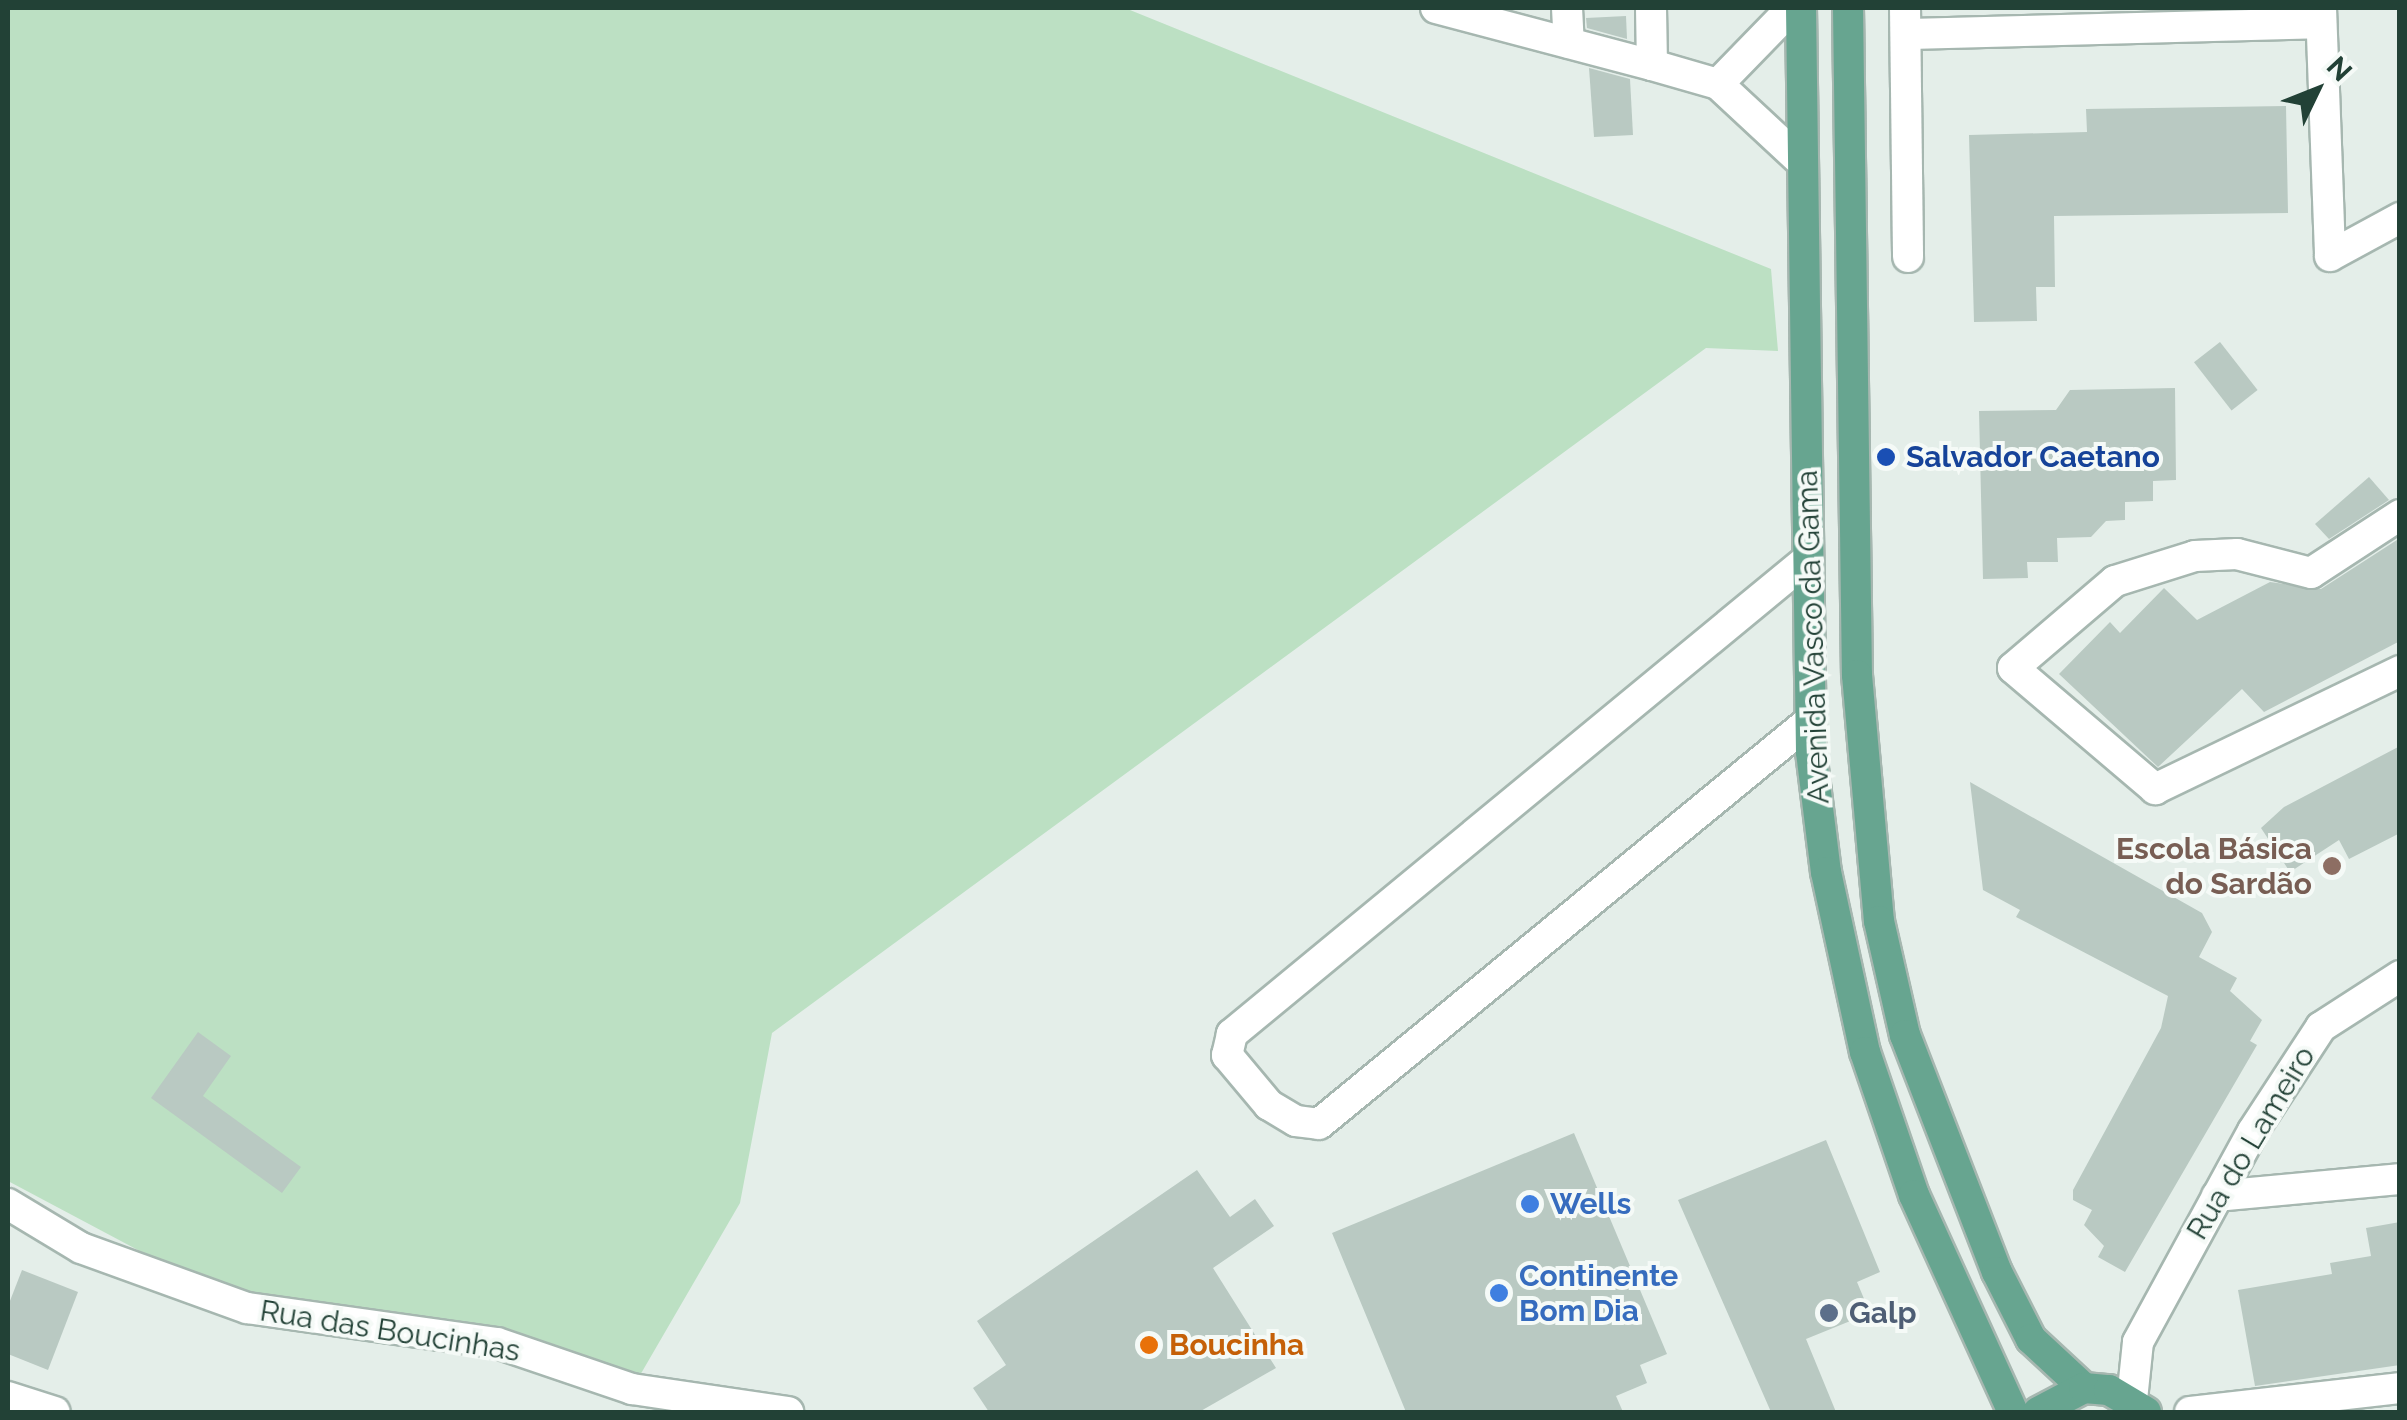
<!DOCTYPE html>
<html>
<head>
<meta charset="utf-8">
<style>
	body { margin:0 }
	#map { position:relative; width:2407px; height:1420px; overflow:hidden; background:#e4eee9; font-family:Raleway,sans-serif }
	div>[style] { position:absolute }
	.green>* { inset:0; background:#bce0c3 }
	.building>* { inset:0; background:#b9c9c2; transform-origin:0 0 }
	.roads { filter:drop-shadow(2px 0 #a6b7b0) drop-shadow(-2px 0 #a6b7b0) drop-shadow(0 2px #a6b7b0) drop-shadow(0 -2px #a6b7b0) }
	.minor>* { height:30px; margin:-15px; padding:0 15px; transform-origin:15px; border-radius:15px; background:#fff }
	.major>* { height:30px; margin:-15px; padding:0 15px; transform-origin:15px; border-radius:15px; background:#67a590 }
	.dots>* { width:28px; height:28px; translate:-50% -50%; box-sizing:border-box; border:5px solid #f5faf7; border-radius:50% }
	span { translate:-50% -50%; white-space:nowrap; text-align:center; line-height:1.15; -webkit-text-stroke:8px #f5faf7; paint-order:stroke }
	.transit-label { font-size:30px; color:#164399; font-weight:700 }
	.left { translate:0 -50%; text-align:left }
	.street-label { font-size:30px; color:#224136 }
	.education-label { font-size:30px; color:#785e54; font-weight:700 }
	.right { translate:-100% -50%; text-align:right }
	.shop-label { font-size:30px; color:#366cbe; font-weight:700 }
	.service-label { font-size:30px; color:#4e5e75; font-weight:700 }
	.food-label { font-size:30px; color:#c56008; font-weight:700 }
	.frame { position:absolute; inset:0; border:10px solid #224136; pointer-events:none }
	.north { position:absolute; left:2267px; top:40px; width:100px; height:100px; -webkit-text-stroke:8px #f5faf7; paint-order:stroke; rotate:47deg; font-size:28px; font-weight:700; line-height:40px; text-align:center; color:#224136 }
	.north::after { content:''; display:block; margin:auto; width:35px; height:45px; background:#224136; clip-path:polygon(50% 0,100% 100%,50% 72%,0 100%) }
</style>
</head>
<body>
<div id="map">
	<div class="green">
		<div style="clip-path:polygon(8px 8px,1125px 8px,1771px 269px,1778px 351px,1706px 348px,772px 1033px,740px 1203px,632px 1389px,497px 1343px,247px 1308px,8px 1181px)"></div>
	</div>
	<div class="building">
		<div style="clip-path:polygon(1626px 16px,1627px 39px,1587px 28px,1586px 18px)"></div>
		<div style="clip-path:polygon(1589px 68px,1630px 79px,1633px 135px,1594px 137px)"></div>
		<div style="clip-path:polygon(2286px 106px,2288px 213px,2054px 216px,2055px 287px,2036px 287px,2037px 321px,1974px 322px,1969px 135px,2087px 132px,2086px 109px)"></div>
		<div style="left:2220px;top:342px;width:61px;height:33px;rotate:52deg"></div>
		<div style="clip-path:polygon(2175px 388px,2176px 480px,2153px 481px,2153px 501px,2125px 502px,2125px 520px,2106px 521px,2091px 537px,2057px 538px,2058px 562px,2027px 562px,2028px 578px,1983px 579px,1979px 411px,2056px 410px,2070px 390px)"></div>
		<div style="clip-path:polygon(2369px 477px,2389px 500px,2329px 539px,2315px 524px)"></div>
		<div style="clip-path:polygon(2400px 538px,2400px 641px,2264px 712px,2242px 689px,2158px 767px,2059px 674px,2110px 622px,2120px 633px,2164px 588px,2197px 620px,2270px 582px,2321px 589px)"></div>
		<div style="clip-path:polygon(2400px 746px,2400px 833px,2349px 859px,2339px 840px,2290px 872px,2261px 828px,2284px 807px)"></div>
		<div style="clip-path:polygon(1970px 782px,2202px 913px,2212px 932px,2199px 957px,2237px 978px,2230px 991px,2262px 1020px,2250px 1041px,2257px 1045px,2125px 1272px,2098px 1257px,2104px 1246px,2084px 1225px,2092px 1210px,2073px 1200px,2073px 1190px,2161px 1028px,2168px 996px,2016px 917px,2020px 910px,1983px 890px)"></div>
		<div style="clip-path:polygon(198px 1032px,231px 1056px,203px 1096px,301px 1167px,282px 1193px,151px 1098px)"></div>
		<div style="clip-path:polygon(1574px 1133px,1667px 1354px,1640px 1365px,1647px 1383px,1616px 1396px,1623px 1412px,1406px 1412px,1332px 1233px)"></div>
		<div style="clip-path:polygon(1826px 1140px,1880px 1272px,1857px 1282px,1870px 1313px,1806px 1339px,1836px 1412px,1771px 1412px,1678px 1200px)"></div>
		<div style="clip-path:polygon(1197px 1170px,1230px 1217px,1255px 1199px,1274px 1226px,1213px 1268px,1276px 1368px,1199px 1412px,989px 1412px,973px 1388px,1006px 1365px,977px 1321px)"></div>
		<div style="clip-path:polygon(2400px 1222px,2400px 1365px,2255px 1386px,2238px 1290px,2332px 1274px,2330px 1263px,2371px 1256px,2366px 1228px)"></div>
		<div style="clip-path:polygon(22px 1270px,78px 1292px,48px 1370px,8px 1354px,8px 1306px)"></div>
	</div>
	<div class="roads">
		<div class="minor">
			<div style="left:1436px;top:8px;width:223px;rotate:14.8deg"></div>
			<div style="left:1567px;top:8px;width:35px;rotate:87deg"></div>
			<div style="left:1651px;top:8px;width:57px;rotate:89deg"></div>
			<div style="left:1652px;top:65px;width:69px;rotate:16.1deg"></div>
			<div style="left:1718px;top:84px;width:116px;rotate:42.9deg"></div>
			<div style="left:1905px;top:8px;width:249px;rotate:89.3deg"></div>
			<div style="left:2321px;top:8px;width:248px;rotate:87.9deg"></div>
			<div style="left:2330px;top:256px;width:80px;rotate:-28.5deg"></div>
			<div style="left:1906px;top:34px;width:415px;rotate:-1.5deg"></div>
			<div style="left:1718px;top:84px;width:106px;rotate:-45.8deg"></div>
			<div style="left:2400px;top:515px;width:106px;rotate:146.9deg"></div>
			<div style="left:2311px;top:573px;width:76px;rotate:-165.6deg"></div>
			<div style="left:2237px;top:554px;width:42px;rotate:177.3deg"></div>
			<div style="left:2195px;top:556px;width:84px;rotate:162.6deg"></div>
			<div style="left:2115px;top:581px;width:134px;rotate:139.5deg"></div>
			<div style="left:2013px;top:668px;width:187px;rotate:40.4deg"></div>
			<div style="left:2155px;top:789px;width:272px;rotate:-25.7deg"></div>
			<div style="left:1808px;top:559px;width:747px;rotate:140.49deg"></div>
			<div style="left:1232px;top:1034px;width:22px;rotate:103deg"></div>
			<div style="left:1227px;top:1055px;width:65px;rotate:50deg"></div>
			<div style="left:1269px;top:1105px;width:31px;rotate:31deg"></div>
			<div style="left:1296px;top:1121px;width:23px;rotate:7deg"></div>
			<div style="left:1319px;top:1124px;width:637px;rotate:-39.39deg"></div>
			<div style="left:2217px;top:1196px;width:184px;rotate:-5.3deg"></div>
			<div style="left:8px;top:1204px;width:85px;rotate:31.1deg"></div>
			<div style="left:81px;top:1248px;width:177px;rotate:19.9deg"></div>
			<div style="left:247px;top:1308px;width:252px;rotate:8deg"></div>
			<div style="left:497px;top:1343px;width:143px;rotate:18.8deg"></div>
			<div style="left:632px;top:1389px;width:158px;rotate:8.4deg"></div>
			<div style="left:8px;top:1397px;width:49px;rotate:17.7deg"></div>
			<div style="left:2132px;top:1400px;width:58px;rotate:-84.1deg"></div>
			<div style="left:2138px;top:1342px;width:240px;rotate:-61.4deg"></div>
			<div style="left:2253px;top:1131px;width:124px;rotate:-56.8deg"></div>
			<div style="left:2321px;top:1027px;width:94px;rotate:-32.8deg"></div>
			<div style="left:2190px;top:1412px;width:211px;rotate:-6.5deg"></div>
		</div>
		<div class="major">
			<div style="left:1801px;top:8px;width:744px;rotate:89.23deg"></div>
			<div style="left:1811px;top:752px;width:121px;rotate:82.9deg"></div>
			<div style="left:1826px;top:872px;width:184px;rotate:77.8deg"></div>
			<div style="left:1865px;top:1052px;width:151px;rotate:71.1deg"></div>
			<div style="left:1914px;top:1195px;width:239px;rotate:65.5deg"></div>
			<div style="left:1848px;top:8px;width:667px;rotate:89.23deg"></div>
			<div style="left:1857px;top:675px;width:247px;rotate:84.9deg"></div>
			<div style="left:1879px;top:921px;width:117px;rotate:77.2deg"></div>
			<div style="left:1905px;top:1035px;width:254px;rotate:68.8deg"></div>
			<div style="left:1997px;top:1272px;width:75px;rotate:63.1deg"></div>
			<div style="left:2031px;top:1339px;width:72px;rotate:42.8deg"></div>
			<div style="left:2038px;top:1412px;width:52px;rotate:-27.6deg"></div>
			<div style="left:2084px;top:1388px;width:25px;rotate:5deg"></div>
			<div style="left:2109px;top:1390px;width:43px;rotate:30.7deg"></div>
		</div>
	</div>
	<div class="dots">
		<div style="left:1886px;top:457px;background:#1a4fb4"></div>
		<div style="left:2332px;top:866px;background:#8d6e63"></div>
		<div style="left:1530px;top:1204px;background:#3f7fe0"></div>
		<div style="left:1499px;top:1293px;background:#3f7fe0"></div>
		<div style="left:1829px;top:1313px;background:#5c6f8a"></div>
		<div style="left:1149px;top:1345px;background:#e8710a"></div>
	</div>
	<div class="transit-label">
		<span class="left" style="left:1906px;top:457px">Salvador Caetano</span>
	</div>
	<div class="street-label">
		<span style="left:1813px;top:637px;rotate:-92deg">Avenida Vasco da Gama</span>
		<span style="left:2251px;top:1143px;rotate:-59deg">Rua do Lameiro</span>
		<span style="left:390px;top:1331px;rotate:9deg">Rua das Boucinhas</span>
	</div>
	<div class="education-label">
		<span class="right" style="left:2312px;top:866px">Escola Básica<br>do Sardão</span>
	</div>
	<div class="shop-label">
		<span class="left" style="left:1550px;top:1204px">Wells</span>
		<span class="left" style="left:1519px;top:1293px">Continente<br>Bom Dia</span>
	</div>
	<div class="service-label">
		<span class="left" style="left:1849px;top:1313px">Galp</span>
	</div>
	<div class="food-label">
		<span class="left" style="left:1169px;top:1345px">Boucinha</span>
	</div>
	<div class="frame"></div>
	<div class="north">N</div>
</div>
</body>
</html>
